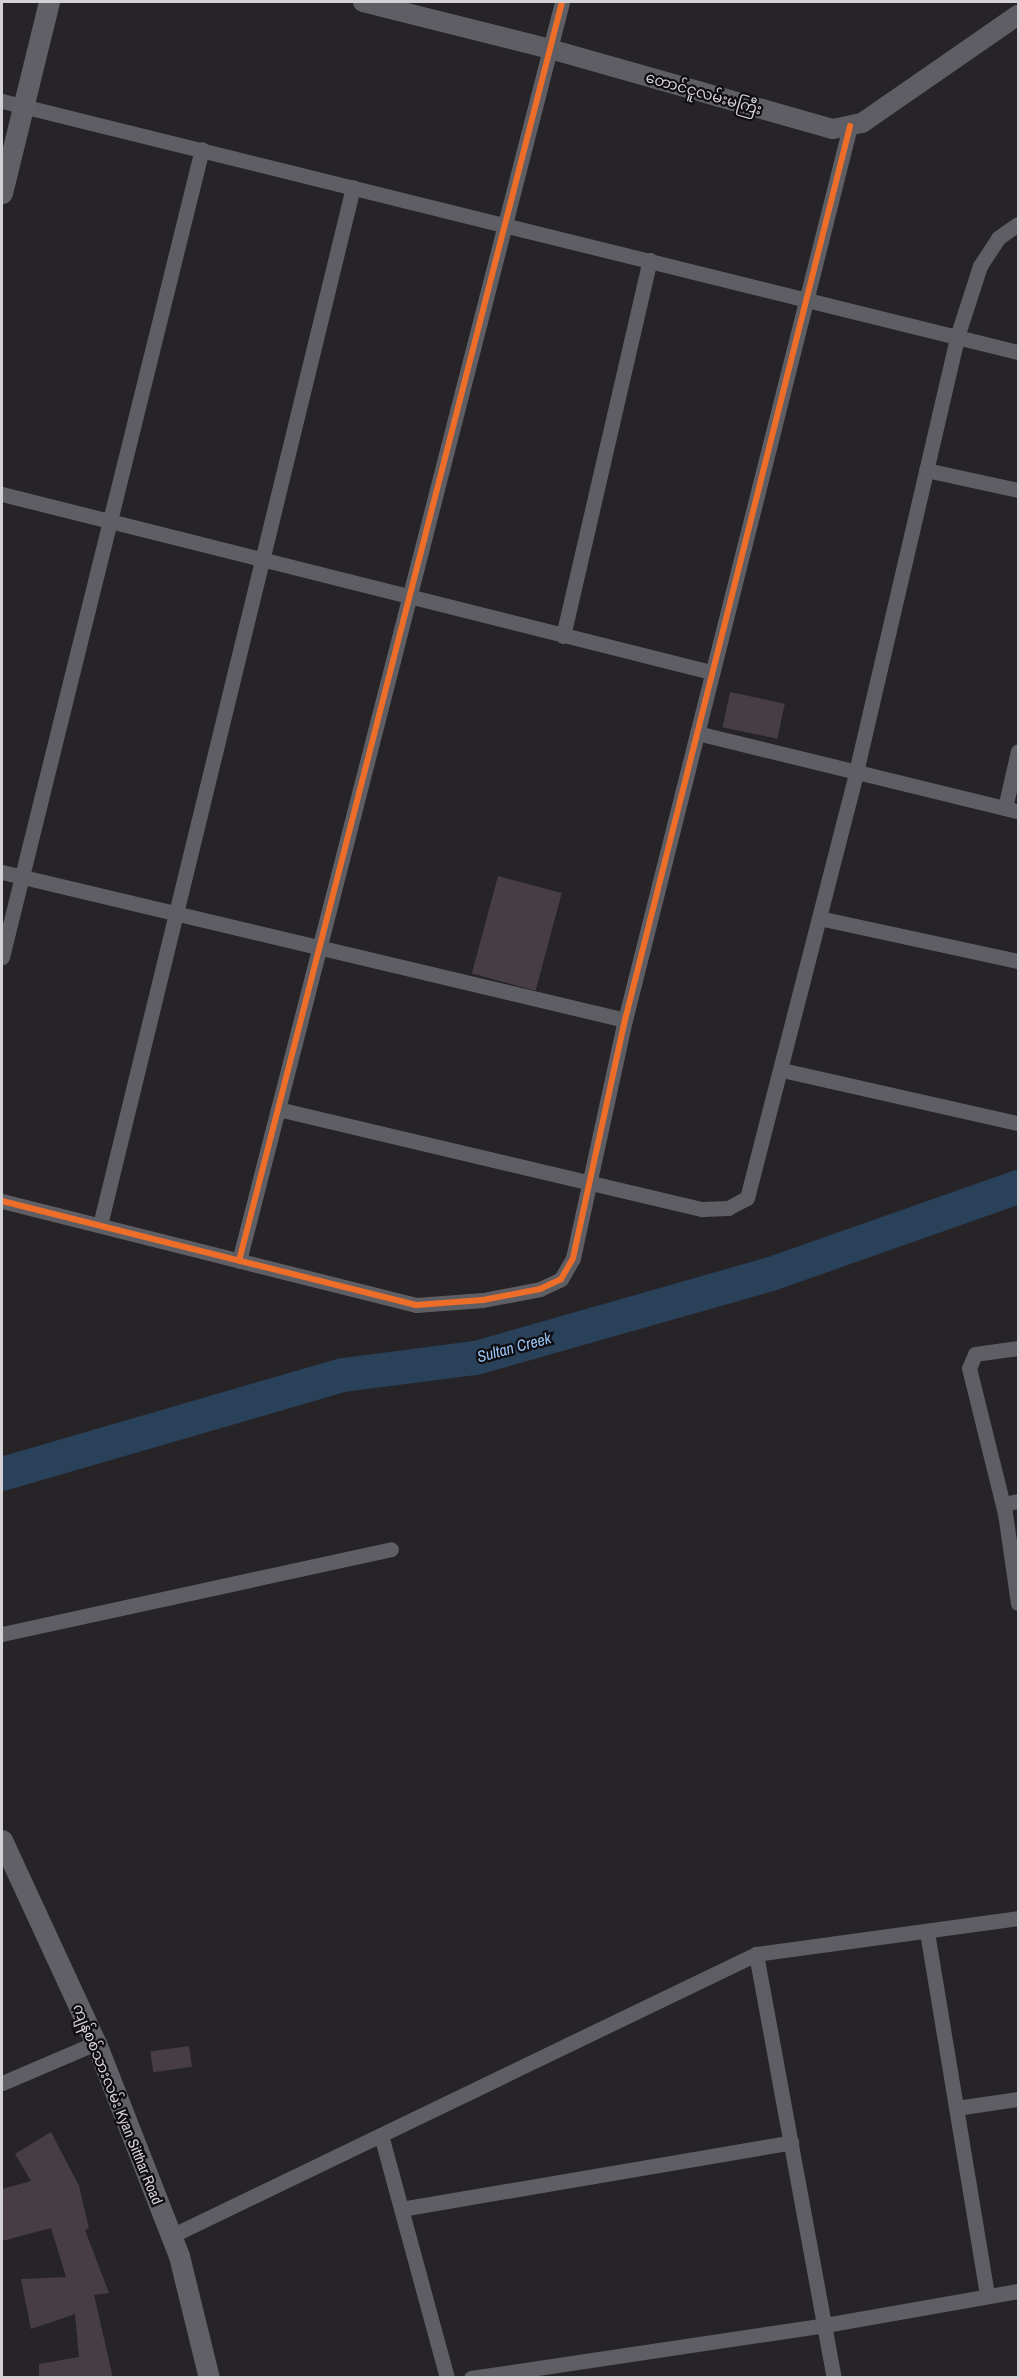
<!DOCTYPE html>
<html>
<head>
<meta charset="utf-8">
<style>
	body { margin:0 }
	#map { position:relative; width:1020px; height:2379px; overflow:hidden; background:#272428; font-family:"Archivo Narrow","Noto Sans Myanmar",sans-serif }
	div>[style] { position:absolute }
	.river>* { height:34px; margin:-17px; padding:0 17px; transform-origin:17px; border-radius:17px; background:#2a415a }
	.building>* { inset:0; background:#473e44; transform-origin:0 0 }
	.minor>* { height:15px; margin:-7.5px; padding:0 7.5px; transform-origin:7.5px; border-radius:7.5px; background:#5e5e64 }
	.tertiary>* { height:20px; margin:-10px; padding:0 10px; transform-origin:10px; border-radius:10px; background:#5e5e64 }
	.secondary>* { height:21px; margin:-10.5px; padding:0 10.5px; transform-origin:10.5px; border-radius:10.5px; background:#616067 }
	.cycleway>* { height:6px; margin:-3px; padding:0 3px; transform-origin:3px; border-radius:3px; background:#ee6e29 }
	span { translate:-50% -50%; white-space:nowrap; text-align:center; line-height:1.15; -webkit-text-stroke:4.5px #0f0d10; paint-order:stroke }
	.street-label { font-size:15px; color:#d4d1d6 }
	.water-label { font-size:16px; color:#96c4f6; font-style:italic }
	.frame { position:absolute; inset:0; border:3px solid #d4d1d6; pointer-events:none }
</style>
</head>
<body>
<div id="map">
	<div class="river">
		<div style="left:2px;top:1474px;width:355px;rotate:-16.2deg"></div>
		<div style="left:343px;top:1375px;width:134px;rotate:-7.3deg"></div>
		<div style="left:476px;top:1358px;width:307px;rotate:-15.9deg"></div>
		<div style="left:771px;top:1274px;width:262px;rotate:-19.4deg"></div>
	</div>
	<div class="building">
		<div style="left:730px;top:692px;width:56px;height:36px;rotate:12deg"></div>
		<div style="left:498px;top:876px;width:66px;height:101px;rotate:15deg"></div>
		<div style="left:189px;top:2046px;width:21px;height:39px;rotate:82deg"></div>
		<div style="clip-path:polygon(51px 2132px,79px 2186px,89px 2228px,85px 2230px,109px 2293px,94px 2295px,113px 2378px,39px 2378px,39px 2364px,79px 2357px,75px 2314px,31px 2329px,21px 2279px,66px 2277px,51px 2228px,2px 2241px,2px 2189px,31px 2181px,15px 2154px)"></div>
	</div>
	<div class="minor">
		<div style="left:2px;top:101px;width:1047px;rotate:13.88deg"></div>
		<div style="left:926px;top:470px;width:94px;rotate:12.3deg"></div>
		<div style="left:2px;top:494px;width:731px;rotate:14.09deg"></div>
		<div style="left:563px;top:636px;width:386px;rotate:-77deg"></div>
		<div style="left:697px;top:733px;width:330px;rotate:13.7deg"></div>
		<div style="left:1005px;top:808px;width:58px;rotate:-77.2deg"></div>
		<div style="left:2px;top:872px;width:640px;rotate:13.36deg"></div>
		<div style="left:819px;top:918px;width:204px;rotate:12.2deg"></div>
		<div style="left:2px;top:957px;width:832px;rotate:-76.1deg"></div>
		<div style="left:782px;top:1070px;width:242px;rotate:12.7deg"></div>
		<div style="left:278px;top:1109px;width:436px;rotate:13.3deg"></div>
		<div style="left:702px;top:1209px;width:26px;rotate:-2deg"></div>
		<div style="left:728px;top:1208px;width:21px;rotate:-28deg"></div>
		<div style="left:747px;top:1198px;width:440px;rotate:-75.6deg"></div>
		<div style="left:856px;top:772px;width:447px;rotate:-76.9deg"></div>
		<div style="left:957px;top:337px;width:75px;rotate:-72.1deg"></div>
		<div style="left:980px;top:266px;width:33px;rotate:-57deg"></div>
		<div style="left:998px;top:238px;width:24px;rotate:-35deg"></div>
		<div style="left:2px;top:1201px;width:427px;rotate:14.1deg"></div>
		<div style="left:416px;top:1305px;width:67px;rotate:-4.3deg"></div>
		<div style="left:483px;top:1300px;width:58px;rotate:-10.9deg"></div>
		<div style="left:540px;top:1289px;width:23px;rotate:-25deg"></div>
		<div style="left:561px;top:1279px;width:24px;rotate:-60deg"></div>
		<div style="left:573px;top:1258px;width:244px;rotate:-77.7deg"></div>
		<div style="left:625px;top:1020px;width:922px;rotate:-75.87deg"></div>
		<div style="left:100px;top:1225px;width:1068px;rotate:-76.3deg"></div>
		<div style="left:239px;top:1261px;width:1300px;rotate:-75.61deg"></div>
		<div style="left:1018px;top:1348px;width:43px;rotate:172.1deg"></div>
		<div style="left:975px;top:1354px;width:15px;rotate:113deg"></div>
		<div style="left:969px;top:1368px;width:149px;rotate:76.1deg"></div>
		<div style="left:1005px;top:1513px;width:91px;rotate:81.8deg"></div>
		<div style="left:1003px;top:1504px;width:15px;rotate:-11deg"></div>
		<div style="left:2px;top:1634px;width:398px;rotate:-12.3deg"></div>
		<div style="left:927px;top:1932px;width:369px;rotate:80.6deg"></div>
		<div style="left:756px;top:1954px;width:431px;rotate:79.6deg"></div>
		<div style="left:2px;top:2083px;width:102px;rotate:-23.1deg"></div>
		<div style="left:956px;top:2108px;width:63px;rotate:-8.3deg"></div>
		<div style="left:381px;top:2135px;width:252px;rotate:74.8deg"></div>
		<div style="left:401px;top:2209px;width:396px;rotate:-9.7deg"></div>
		<div style="left:171px;top:2236px;width:649px;rotate:-25.74deg"></div>
		<div style="left:756px;top:1954px;width:264px;rotate:-7.8deg"></div>
		<div style="left:471px;top:2378px;width:358px;rotate:-8.5deg"></div>
		<div style="left:825px;top:2325px;width:196px;rotate:-10deg"></div>
	</div>
	<div class="tertiary">
		<div style="left:363px;top:2px;width:193px;rotate:14.1deg"></div>
		<div style="left:550px;top:49px;width:294px;rotate:15.8deg"></div>
		<div style="left:833px;top:129px;width:30px;rotate:-12deg"></div>
		<div style="left:862px;top:123px;width:190px;rotate:-34.7deg"></div>
	</div>
	<div class="secondary">
		<div style="left:2px;top:193px;width:197px;rotate:-76.2deg"></div>
		<div style="left:2px;top:1840px;width:224px;rotate:65.2deg"></div>
		<div style="left:96px;top:2043px;width:229px;rotate:68.7deg"></div>
		<div style="left:179px;top:2256px;width:126px;rotate:76.2deg"></div>
	</div>
	<div class="cycleway">
		<div style="left:2px;top:1201px;width:427px;rotate:14.1deg"></div>
		<div style="left:416px;top:1305px;width:67px;rotate:-4.3deg"></div>
		<div style="left:483px;top:1300px;width:58px;rotate:-10.9deg"></div>
		<div style="left:540px;top:1289px;width:23px;rotate:-25deg"></div>
		<div style="left:561px;top:1279px;width:24px;rotate:-60deg"></div>
		<div style="left:573px;top:1258px;width:244px;rotate:-77.7deg"></div>
		<div style="left:625px;top:1020px;width:922px;rotate:-75.87deg"></div>
		<div style="left:239px;top:1261px;width:1300px;rotate:-75.61deg"></div>
	</div>
	<div class="street-label">
		<span style="left:704px;top:93px;rotate:16deg">တောင်ငူလမ်းမကြီး</span>
		<span style="left:118px;top:2104px;rotate:68deg">ကျန်စစ်သားလမ်း Kyan Sitthar Road</span>
	</div>
	<div class="water-label">
		<span style="left:514px;top:1347px;rotate:-15deg">Sultan Creek</span>
	</div>
	<div class="frame"></div>
</div>
</body>
</html>
